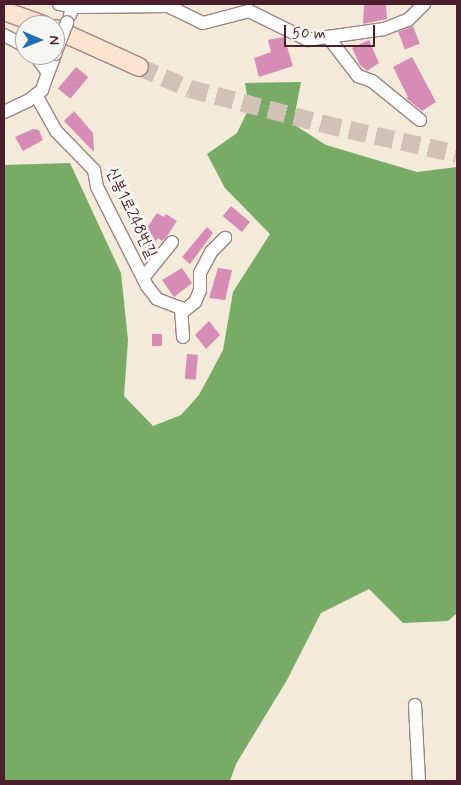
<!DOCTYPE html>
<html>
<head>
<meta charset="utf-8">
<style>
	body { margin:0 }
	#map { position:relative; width:461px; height:785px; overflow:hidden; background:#f4eada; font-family:Mynerve,"Poor Story",sans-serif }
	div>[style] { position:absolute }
	.forest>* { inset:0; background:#78ab66 }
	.building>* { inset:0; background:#d78cb5; transform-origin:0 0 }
	.secondary-tunnel>* { height:18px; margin-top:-9px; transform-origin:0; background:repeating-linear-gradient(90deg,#d2c1b7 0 18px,transparent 0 27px) }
	.roads { filter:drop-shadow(1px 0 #9f8482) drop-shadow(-1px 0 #9f8482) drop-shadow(0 1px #9f8482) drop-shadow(0 -1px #9f8482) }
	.street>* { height:12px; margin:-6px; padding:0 6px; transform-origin:6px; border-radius:6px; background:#fff }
	.secondary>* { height:18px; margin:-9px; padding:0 9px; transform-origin:9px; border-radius:9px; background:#fee3d1 }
	.bridges { filter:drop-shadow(1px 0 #9f8482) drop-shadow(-1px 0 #9f8482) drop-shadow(0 1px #9f8482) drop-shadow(0 -1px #9f8482) }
	.street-bridge>* { height:12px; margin:-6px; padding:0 6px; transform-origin:6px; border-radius:6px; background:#fff }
	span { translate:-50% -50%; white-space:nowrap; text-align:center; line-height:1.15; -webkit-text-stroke:5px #f6f6f2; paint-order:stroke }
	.street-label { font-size:16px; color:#4a1f2b }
	.frame { position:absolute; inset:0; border:5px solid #4a1f2b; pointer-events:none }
	.north { position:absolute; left:15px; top:15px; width:50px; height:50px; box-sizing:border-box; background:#f6f6f2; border:1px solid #b1a0a2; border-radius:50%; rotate:91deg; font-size:14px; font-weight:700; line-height:20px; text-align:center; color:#4a1f2b }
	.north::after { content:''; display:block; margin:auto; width:18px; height:22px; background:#1f6fb2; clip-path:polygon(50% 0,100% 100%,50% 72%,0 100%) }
	.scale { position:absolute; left:284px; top:25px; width:91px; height:22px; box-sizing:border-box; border:2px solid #4a1f2b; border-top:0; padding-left:6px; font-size:15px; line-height:18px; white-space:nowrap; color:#4a1f2b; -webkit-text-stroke:4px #f6f6f2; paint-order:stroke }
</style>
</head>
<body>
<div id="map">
	<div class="forest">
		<div style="clip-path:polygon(301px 82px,293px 124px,326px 145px,417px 172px,457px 167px,457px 613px,448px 621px,403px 623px,369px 589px,321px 613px,287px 680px,236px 764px,230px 781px,4px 781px,4px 165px,70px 163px,121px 273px,128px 340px,124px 396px,153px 426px,181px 415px,199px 395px,223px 350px,233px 292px,270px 234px,225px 188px,207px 154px,237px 133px,249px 108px,245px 83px)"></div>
	</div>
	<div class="building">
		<div style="clip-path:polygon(364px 4px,386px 4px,387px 19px,363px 24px)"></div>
		<div style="left:413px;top:26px;width:19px;height:16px;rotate:69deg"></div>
		<div style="clip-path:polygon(284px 37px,293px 66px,259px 77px,254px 58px,271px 52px,268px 40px)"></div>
		<div style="clip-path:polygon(369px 40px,379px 63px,367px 71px,360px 65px,352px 48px)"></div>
		<div style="clip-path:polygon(412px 57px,436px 102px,422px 111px,406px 98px,408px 97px,393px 67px)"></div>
		<div style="left:76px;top:67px;width:16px;height:28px;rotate:40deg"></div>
		<div style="clip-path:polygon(74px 111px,93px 133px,94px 152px,64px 121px)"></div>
		<div style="clip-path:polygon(33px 129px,39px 130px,43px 140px,23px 151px,15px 137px)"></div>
		<div style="left:231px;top:206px;width:25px;height:13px;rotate:40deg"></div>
		<div style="clip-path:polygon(157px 213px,164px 217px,166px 214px,177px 221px,167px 236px,162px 241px,158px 238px,149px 251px,138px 241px)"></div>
		<div style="clip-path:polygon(207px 227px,213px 233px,190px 264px,182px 257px)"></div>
		<div style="clip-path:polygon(182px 268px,192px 283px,174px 297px,162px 280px)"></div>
		<div style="clip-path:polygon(218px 268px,232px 270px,225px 300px,209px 298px)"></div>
		<div style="clip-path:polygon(209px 321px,220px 335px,206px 349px,195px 335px)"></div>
		<div style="left:152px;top:334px;width:10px;height:12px"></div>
		<div style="left:187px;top:354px;width:11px;height:25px;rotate:5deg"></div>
	</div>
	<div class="secondary-tunnel">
		<div style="left:139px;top:67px;width:56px;rotate:23.3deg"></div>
		<div style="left:190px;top:89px;width:138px;rotate:14.7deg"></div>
		<div style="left:323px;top:124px;width:137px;rotate:12.6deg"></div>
	</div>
	<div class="roads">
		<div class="street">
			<div style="left:59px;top:4px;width:14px;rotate:12deg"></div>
			<div style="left:73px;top:7px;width:9px;rotate:111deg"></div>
			<div style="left:73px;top:7px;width:95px;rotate:-0.6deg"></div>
			<div style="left:168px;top:6px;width:39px;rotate:26deg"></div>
			<div style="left:203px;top:23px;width:48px;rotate:-14.6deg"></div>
			<div style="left:249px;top:11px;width:66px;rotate:26.2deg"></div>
			<div style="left:308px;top:40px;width:20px;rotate:-9deg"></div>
			<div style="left:328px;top:37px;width:49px;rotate:52.4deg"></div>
			<div style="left:358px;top:76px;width:15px;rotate:20deg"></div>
			<div style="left:372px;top:81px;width:62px;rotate:39.1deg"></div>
			<div style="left:4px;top:35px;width:24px;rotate:28deg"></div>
			<div style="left:328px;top:37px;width:57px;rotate:-8.1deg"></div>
			<div style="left:384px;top:29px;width:26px;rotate:-21deg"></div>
			<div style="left:408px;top:20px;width:23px;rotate:-45deg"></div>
			<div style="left:35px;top:55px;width:22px;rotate:54deg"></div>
			<div style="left:48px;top:73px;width:19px;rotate:-69deg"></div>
			<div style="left:36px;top:95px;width:41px;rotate:60.9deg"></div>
			<div style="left:56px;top:131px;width:54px;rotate:45.7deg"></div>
			<div style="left:94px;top:170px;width:17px;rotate:80deg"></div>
			<div style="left:97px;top:187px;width:111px;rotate:63.2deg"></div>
			<div style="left:147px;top:286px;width:16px;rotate:52deg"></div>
			<div style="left:157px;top:299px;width:30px;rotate:21deg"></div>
			<div style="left:185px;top:310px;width:13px;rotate:-39deg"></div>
			<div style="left:195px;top:302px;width:13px;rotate:-67deg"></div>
			<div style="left:200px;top:290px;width:17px;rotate:-90deg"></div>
			<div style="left:200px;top:273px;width:24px;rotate:-62deg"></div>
			<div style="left:211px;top:252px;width:20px;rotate:-45deg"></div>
			<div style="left:4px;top:112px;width:26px;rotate:-25deg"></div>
			<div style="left:28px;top:101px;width:18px;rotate:-38deg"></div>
			<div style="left:42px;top:90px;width:18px;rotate:-71deg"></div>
			<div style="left:143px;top:278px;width:46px;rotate:-51.1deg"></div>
			<div style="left:181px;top:308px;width:29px;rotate:86deg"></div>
			<div style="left:415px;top:705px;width:76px;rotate:87deg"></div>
		</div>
		<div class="secondary">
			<div style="left:4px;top:11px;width:41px;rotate:19.7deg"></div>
			<div style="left:55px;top:29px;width:92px;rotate:24.3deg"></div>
		</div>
	</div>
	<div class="bridges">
		<div class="street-bridge">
			<div style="left:55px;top:54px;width:34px;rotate:-69deg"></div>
		</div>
	</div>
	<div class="street-label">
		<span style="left:131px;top:213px;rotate:65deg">신봉1로248번길</span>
	</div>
	<div class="frame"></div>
	<div class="north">N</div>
	<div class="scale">50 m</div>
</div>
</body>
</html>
